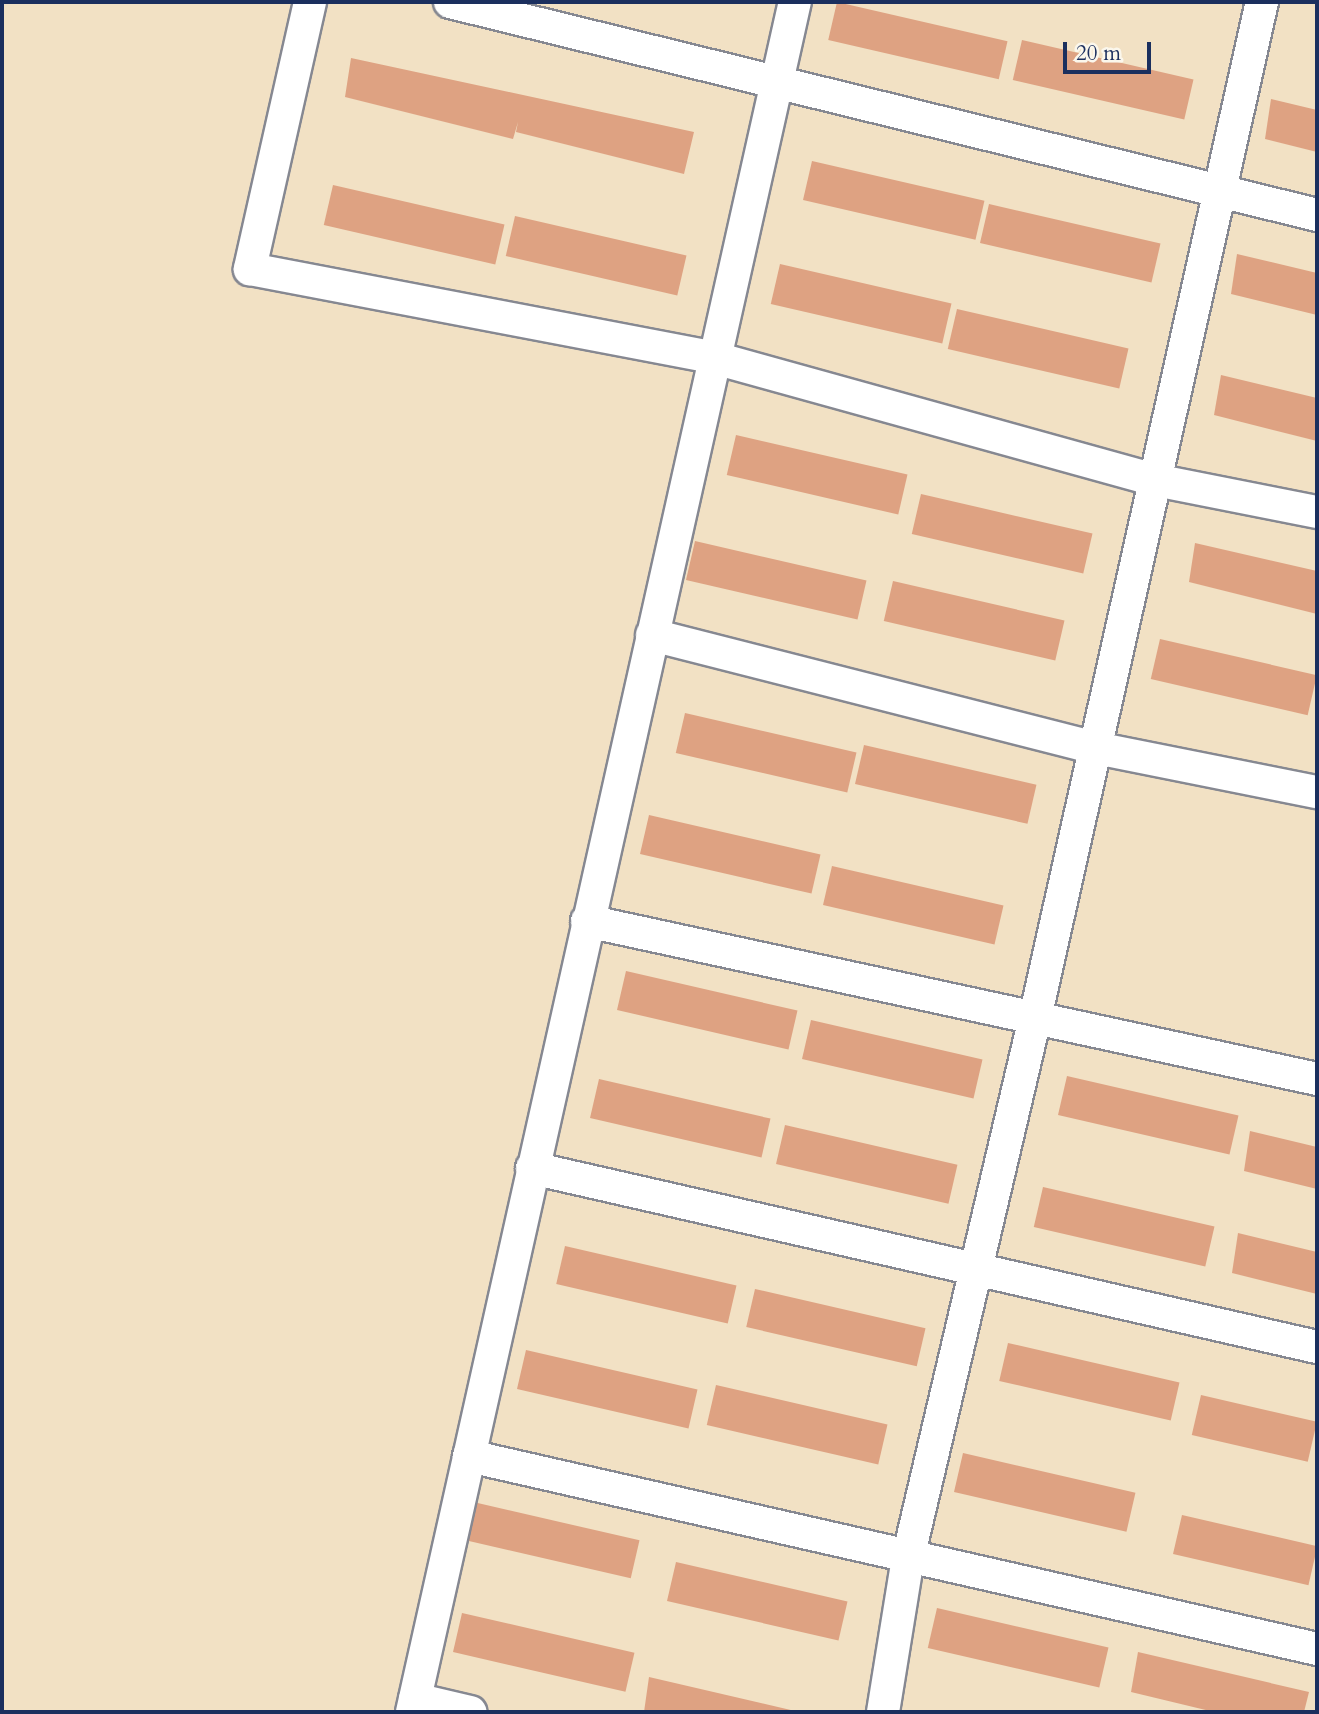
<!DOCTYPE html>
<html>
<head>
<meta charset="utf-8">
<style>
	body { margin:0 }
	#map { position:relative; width:1319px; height:1714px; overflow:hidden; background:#f2e1c4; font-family:Cardo,serif }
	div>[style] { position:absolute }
	.building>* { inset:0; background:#dea282; transform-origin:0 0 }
	.roads { filter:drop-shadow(2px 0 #868891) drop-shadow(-2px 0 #868891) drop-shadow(0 2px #868891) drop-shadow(0 -2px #868891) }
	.minor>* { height:32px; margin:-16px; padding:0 16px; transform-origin:16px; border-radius:16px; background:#fff }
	span { translate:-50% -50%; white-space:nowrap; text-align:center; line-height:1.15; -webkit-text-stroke:7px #fbf7ec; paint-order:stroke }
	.frame { position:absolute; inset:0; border:4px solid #1b2f5e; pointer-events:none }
	.scale { position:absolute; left:1063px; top:42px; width:88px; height:32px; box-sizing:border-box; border:4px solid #1b2f5e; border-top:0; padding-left:9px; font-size:21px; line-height:24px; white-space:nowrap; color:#1b2f5e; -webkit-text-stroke:5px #fbf7ec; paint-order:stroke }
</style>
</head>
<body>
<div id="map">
	<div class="building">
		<div style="left:837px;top:2px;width:175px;height:39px;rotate:13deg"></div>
		<div style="left:1022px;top:40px;width:176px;height:41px;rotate:13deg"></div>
		<div style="clip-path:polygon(351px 58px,694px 132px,684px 174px,516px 132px,518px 122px,513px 139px,345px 97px)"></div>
		<div style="clip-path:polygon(1271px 99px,1317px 110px,1317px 152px,1265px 139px)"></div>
		<div style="left:812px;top:161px;width:177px;height:40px;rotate:13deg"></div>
		<div style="left:333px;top:185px;width:176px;height:41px;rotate:13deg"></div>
		<div style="left:989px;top:204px;width:176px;height:40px;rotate:13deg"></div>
		<div style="left:515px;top:216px;width:176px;height:41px;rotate:13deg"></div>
		<div style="clip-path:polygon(1237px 254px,1317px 273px,1317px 315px,1231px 294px)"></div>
		<div style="left:780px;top:264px;width:176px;height:41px;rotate:13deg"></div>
		<div style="left:957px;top:309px;width:176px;height:41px;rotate:13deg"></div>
		<div style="clip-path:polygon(1221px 375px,1317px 398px,1317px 441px,1214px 415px)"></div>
		<div style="left:736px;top:435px;width:176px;height:41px;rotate:13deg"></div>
		<div style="left:921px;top:494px;width:176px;height:41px;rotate:13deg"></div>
		<div style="left:695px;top:541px;width:176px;height:40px;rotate:13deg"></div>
		<div style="clip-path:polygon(1195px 543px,1317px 571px,1317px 614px,1189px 582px)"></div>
		<div style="left:893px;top:581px;width:176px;height:41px;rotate:13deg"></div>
		<div style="left:1160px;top:639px;width:161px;height:41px;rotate:13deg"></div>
		<div style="left:685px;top:713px;width:176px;height:41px;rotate:13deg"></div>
		<div style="left:864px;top:745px;width:177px;height:40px;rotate:13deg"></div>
		<div style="left:649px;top:815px;width:176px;height:40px;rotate:13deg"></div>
		<div style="left:832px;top:866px;width:176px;height:40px;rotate:13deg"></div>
		<div style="left:626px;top:971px;width:176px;height:40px;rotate:13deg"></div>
		<div style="left:811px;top:1020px;width:176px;height:40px;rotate:13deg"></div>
		<div style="left:1067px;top:1076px;width:176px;height:40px;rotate:13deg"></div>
		<div style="left:599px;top:1079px;width:176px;height:40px;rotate:13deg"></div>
		<div style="left:785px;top:1125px;width:177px;height:40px;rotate:13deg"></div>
		<div style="clip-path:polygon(1250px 1131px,1317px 1147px,1317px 1189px,1244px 1171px)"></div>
		<div style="left:1043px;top:1187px;width:176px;height:41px;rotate:13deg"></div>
		<div style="clip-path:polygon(1238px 1233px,1317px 1252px,1317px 1294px,1232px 1273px)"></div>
		<div style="left:565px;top:1246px;width:176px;height:39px;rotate:13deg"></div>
		<div style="left:755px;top:1289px;width:175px;height:39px;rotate:13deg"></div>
		<div style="left:1008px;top:1343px;width:176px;height:39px;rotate:13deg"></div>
		<div style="left:526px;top:1350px;width:176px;height:40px;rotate:13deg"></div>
		<div style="left:716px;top:1385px;width:176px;height:41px;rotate:13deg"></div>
		<div style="left:1201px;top:1395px;width:119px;height:41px;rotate:13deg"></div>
		<div style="left:963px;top:1453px;width:177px;height:40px;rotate:13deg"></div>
		<div style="left:469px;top:1501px;width:175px;height:39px;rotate:13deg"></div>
		<div style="left:1182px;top:1515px;width:139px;height:40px;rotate:13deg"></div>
		<div style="left:676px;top:1562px;width:176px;height:40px;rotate:13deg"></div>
		<div style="left:937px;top:1608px;width:176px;height:41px;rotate:13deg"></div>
		<div style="left:462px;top:1613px;width:177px;height:40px;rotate:13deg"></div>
		<div style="clip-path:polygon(1138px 1652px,1309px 1692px,1304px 1712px,1214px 1712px,1131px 1692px)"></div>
		<div style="clip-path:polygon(649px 1677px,795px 1711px,794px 1712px,644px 1712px)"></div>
	</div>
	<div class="roads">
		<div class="minor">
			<div style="left:310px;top:2px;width:274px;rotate:102.7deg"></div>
			<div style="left:250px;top:269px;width:473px;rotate:10.8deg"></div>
			<div style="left:715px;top:358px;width:457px;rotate:15.5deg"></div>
			<div style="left:1155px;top:480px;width:165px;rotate:11.2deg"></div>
			<div style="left:450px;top:2px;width:893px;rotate:13.8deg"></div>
			<div style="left:652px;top:635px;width:458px;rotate:14.3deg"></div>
			<div style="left:1096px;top:748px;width:225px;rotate:11.3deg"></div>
			<div style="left:587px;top:921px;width:747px;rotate:12.21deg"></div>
			<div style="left:532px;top:1168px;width:805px;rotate:12.85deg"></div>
			<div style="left:469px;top:1456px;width:870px;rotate:12.82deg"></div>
			<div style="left:415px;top:1699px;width:57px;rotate:13.3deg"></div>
			<div style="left:412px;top:1712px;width:1752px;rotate:-77.38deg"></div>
			<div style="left:883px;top:1712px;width:156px;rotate:-80.8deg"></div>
			<div style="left:908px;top:1558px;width:555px;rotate:-76.77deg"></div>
			<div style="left:1035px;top:1018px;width:1041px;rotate:-77.41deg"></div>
		</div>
	</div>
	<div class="frame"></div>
	<div class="scale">20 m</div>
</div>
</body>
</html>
